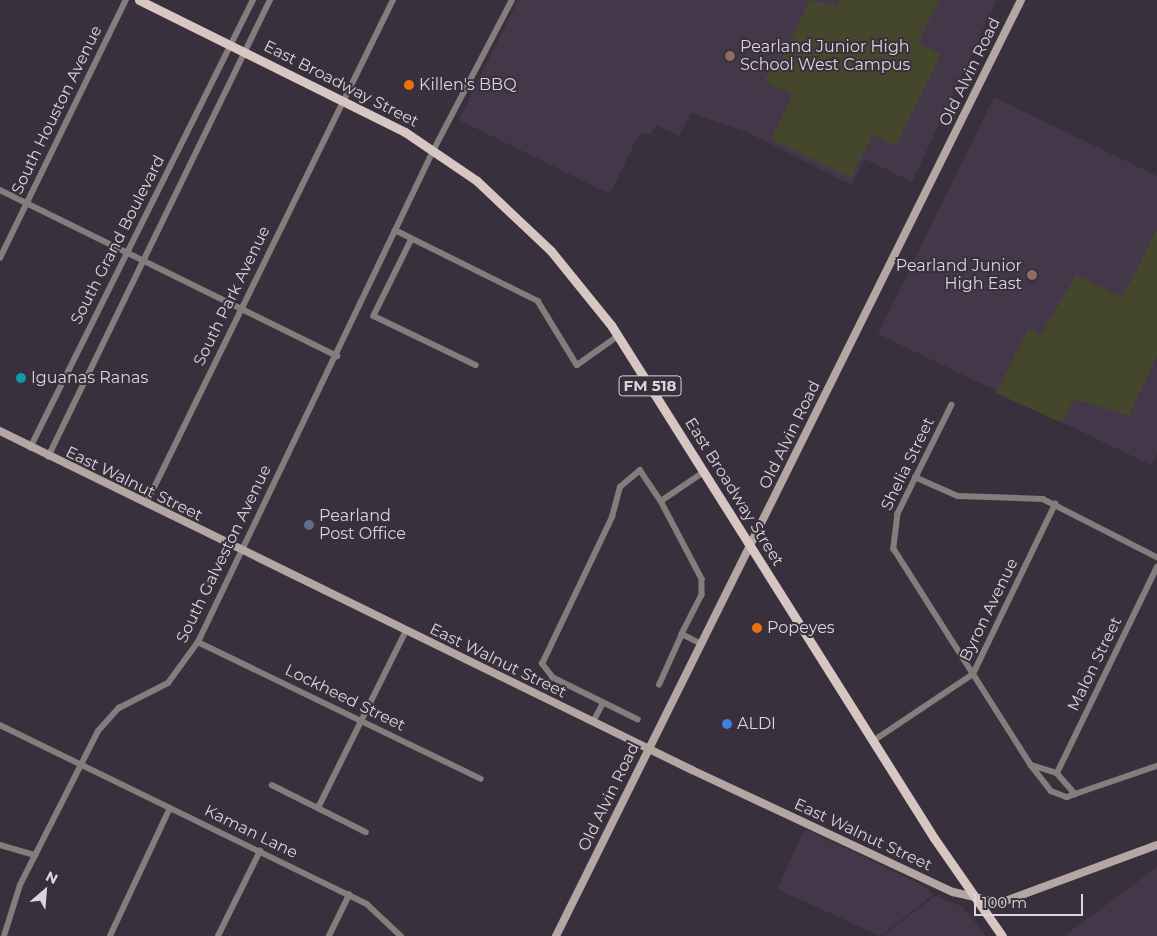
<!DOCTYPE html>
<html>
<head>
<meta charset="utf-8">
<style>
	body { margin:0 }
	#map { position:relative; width:1157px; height:936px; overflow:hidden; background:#38303c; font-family:Montserrat,sans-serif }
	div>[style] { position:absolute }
	.built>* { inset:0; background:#443749 }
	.green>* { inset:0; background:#45472c }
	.street>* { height:5.5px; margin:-2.75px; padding:0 2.75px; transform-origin:2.75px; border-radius:2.75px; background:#857d7b }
	.secondary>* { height:8px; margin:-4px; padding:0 4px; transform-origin:4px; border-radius:4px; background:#b3a6a3 }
	.primary>* { height:9px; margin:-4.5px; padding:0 4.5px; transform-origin:4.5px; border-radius:4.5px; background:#d7c6c2 }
	.dots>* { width:14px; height:14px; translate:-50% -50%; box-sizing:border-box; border:2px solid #38303c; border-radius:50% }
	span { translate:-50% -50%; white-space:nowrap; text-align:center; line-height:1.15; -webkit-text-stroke:4px #38303c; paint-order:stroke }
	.shield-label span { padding:1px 4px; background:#38303c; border:1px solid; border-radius:4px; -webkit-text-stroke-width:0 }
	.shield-label { font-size:15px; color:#dad5dc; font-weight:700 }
	.poi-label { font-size:16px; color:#dad5dc }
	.left { translate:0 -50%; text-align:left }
	.right { translate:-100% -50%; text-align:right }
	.street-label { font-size:16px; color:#dad5dc }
	.north { position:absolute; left:20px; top:866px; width:50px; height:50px; -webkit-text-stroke:4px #38303c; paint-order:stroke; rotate:27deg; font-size:14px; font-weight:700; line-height:20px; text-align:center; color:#dad5dc }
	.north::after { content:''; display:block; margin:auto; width:18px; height:22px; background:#dad5dc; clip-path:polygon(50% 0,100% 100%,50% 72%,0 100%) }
	.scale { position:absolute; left:974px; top:894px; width:109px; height:22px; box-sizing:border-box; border:2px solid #dad5dc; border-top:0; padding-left:6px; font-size:15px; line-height:18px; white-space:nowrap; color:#dad5dc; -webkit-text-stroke:4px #38303c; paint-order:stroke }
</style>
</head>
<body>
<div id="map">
	<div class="built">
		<div style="clip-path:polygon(518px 0,997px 0,912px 182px,865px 159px,851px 185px,749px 133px,691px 113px,679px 136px,656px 125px,651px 134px,639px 134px,610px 194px,459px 120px)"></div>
		<div style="clip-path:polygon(994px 97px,1157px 176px,1157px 454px,1151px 465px,878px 334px)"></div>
		<div style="clip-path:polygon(805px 829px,926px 887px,933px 895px,880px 936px,777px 889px)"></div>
		<div style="clip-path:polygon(1157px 867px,1157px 936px,1064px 936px)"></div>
		<div style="clip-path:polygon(935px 896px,963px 907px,986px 936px,882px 936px)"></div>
	</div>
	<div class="green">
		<div style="clip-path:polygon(810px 0,837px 6px,840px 0,939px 0,918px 43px,941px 55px,896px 146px,873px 134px,851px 178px,771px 139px,793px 95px,764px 81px,771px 68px,776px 70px)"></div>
		<div style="clip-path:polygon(1157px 229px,1157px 356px,1129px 416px,1074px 399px,1062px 423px,996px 393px,1029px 328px,1041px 335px,1076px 275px,1122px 298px)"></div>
	</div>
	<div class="street">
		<div style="left:0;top:190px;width:376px;rotate:26.2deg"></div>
		<div style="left:395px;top:230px;width:160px;rotate:26.4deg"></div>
		<div style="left:538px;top:301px;width:75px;rotate:58.6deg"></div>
		<div style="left:577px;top:365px;width:50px;rotate:-35.3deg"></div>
		<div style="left:412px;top:239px;width:86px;rotate:116.3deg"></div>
		<div style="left:374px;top:316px;width:113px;rotate:25.7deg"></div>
		<div style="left:0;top:258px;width:287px;rotate:-64deg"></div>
		<div style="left:952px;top:405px;width:122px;rotate:116.4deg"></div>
		<div style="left:898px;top:514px;width:35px;rotate:97deg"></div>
		<div style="left:894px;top:549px;width:256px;rotate:57.6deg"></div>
		<div style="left:1031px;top:765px;width:27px;rotate:17deg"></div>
		<div style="left:1057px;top:773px;width:28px;rotate:49deg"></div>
		<div style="left:1075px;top:794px;width:87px;rotate:-18.9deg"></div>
		<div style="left:30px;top:448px;width:500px;rotate:-63.54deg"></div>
		<div style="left:48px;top:457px;width:508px;rotate:-64.09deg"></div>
		<div style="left:915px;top:477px;width:47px;rotate:23.8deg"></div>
		<div style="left:958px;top:496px;width:85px;rotate:2deg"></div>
		<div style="left:1043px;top:499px;width:128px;rotate:27deg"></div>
		<div style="left:661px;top:501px;width:88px;rotate:62.3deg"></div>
		<div style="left:702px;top:579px;width:16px;rotate:90deg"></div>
		<div style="left:702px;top:595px;width:44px;rotate:117.1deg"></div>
		<div style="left:682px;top:634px;width:22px;rotate:27deg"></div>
		<div style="left:146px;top:504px;width:561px;rotate:-63.89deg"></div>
		<div style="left:198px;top:642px;width:314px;rotate:25.8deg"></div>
		<div style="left:659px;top:685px;width:56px;rotate:-65.7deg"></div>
		<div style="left:638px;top:720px;width:95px;rotate:-153.7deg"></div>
		<div style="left:553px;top:678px;width:18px;rotate:-128deg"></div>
		<div style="left:542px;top:664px;width:163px;rotate:-64.5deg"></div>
		<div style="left:612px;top:517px;width:31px;rotate:-75deg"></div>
		<div style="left:620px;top:487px;width:26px;rotate:-40deg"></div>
		<div style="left:640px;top:470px;width:37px;rotate:56deg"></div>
		<div style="left:661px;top:501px;width:52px;rotate:-34deg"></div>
		<div style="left:593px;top:722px;width:21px;rotate:-62deg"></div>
		<div style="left:0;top:725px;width:408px;rotate:26deg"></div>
		<div style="left:367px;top:904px;width:47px;rotate:43.3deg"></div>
		<div style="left:873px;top:741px;width:120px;rotate:-33.8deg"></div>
		<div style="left:973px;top:674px;width:189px;rotate:-64.2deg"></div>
		<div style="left:1031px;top:765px;width:33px;rotate:52deg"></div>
		<div style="left:1051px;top:791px;width:17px;rotate:21deg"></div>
		<div style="left:1067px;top:797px;width:9px;rotate:-21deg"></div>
		<div style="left:1057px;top:773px;width:229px;rotate:-64.1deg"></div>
		<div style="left:272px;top:785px;width:105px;rotate:26.6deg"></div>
		<div style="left:318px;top:808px;width:198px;rotate:-63.6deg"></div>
		<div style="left:0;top:845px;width:37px;rotate:16deg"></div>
		<div style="left:4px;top:936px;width:53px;rotate:-72.6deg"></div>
		<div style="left:20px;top:885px;width:173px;rotate:-63.1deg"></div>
		<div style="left:98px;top:731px;width:31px;rotate:-48deg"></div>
		<div style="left:119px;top:708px;width:55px;rotate:-27deg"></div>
		<div style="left:168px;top:683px;width:51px;rotate:-53.8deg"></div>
		<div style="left:198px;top:642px;width:544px;rotate:-64.42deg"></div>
		<div style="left:433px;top:151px;width:170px;rotate:-62.4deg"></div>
		<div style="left:110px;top:936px;width:141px;rotate:-64.9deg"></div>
		<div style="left:218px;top:936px;width:95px;rotate:-63.7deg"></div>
		<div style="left:329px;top:936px;width:46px;rotate:-64deg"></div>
	</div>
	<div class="secondary">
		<div style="left:0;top:431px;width:771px;rotate:26.1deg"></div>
		<div style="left:692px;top:770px;width:288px;rotate:25.1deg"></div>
		<div style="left:953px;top:892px;width:48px;rotate:13.2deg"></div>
		<div style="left:1000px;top:903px;width:167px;rotate:-20.3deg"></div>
		<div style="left:556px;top:936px;width:1045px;rotate:-63.58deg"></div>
	</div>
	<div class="primary">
		<div style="left:139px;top:0;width:297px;rotate:26.4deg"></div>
		<div style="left:405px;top:132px;width:87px;rotate:34.2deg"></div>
		<div style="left:477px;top:181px;width:102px;rotate:43.4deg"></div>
		<div style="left:551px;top:251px;width:95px;rotate:51deg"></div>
		<div style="left:611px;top:325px;width:606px;rotate:57.8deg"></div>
		<div style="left:934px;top:838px;width:119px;rotate:55.2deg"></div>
	</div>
	<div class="dots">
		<div style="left:730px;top:56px;background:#8d6e63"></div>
		<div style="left:409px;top:85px;background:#e8710a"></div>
		<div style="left:1032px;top:275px;background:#8d6e63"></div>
		<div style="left:21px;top:378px;background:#0f9aa8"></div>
		<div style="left:309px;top:525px;background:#5c6f8a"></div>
		<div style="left:757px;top:628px;background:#e8710a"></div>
		<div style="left:727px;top:724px;background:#3f7fe0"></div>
	</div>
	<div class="shield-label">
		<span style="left:650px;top:386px">FM 518</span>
	</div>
	<div class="poi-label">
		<span class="left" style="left:740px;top:56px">Pearland Junior High<br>School West Campus</span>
		<span class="left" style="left:419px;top:85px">Killen's BBQ</span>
		<span class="right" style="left:1022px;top:275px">Pearland Junior<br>High East</span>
		<span class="left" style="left:31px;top:378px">Iguanas Ranas</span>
		<span class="left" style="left:319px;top:525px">Pearland<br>Post Office</span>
		<span class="left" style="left:767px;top:628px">Popeyes</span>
		<span class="left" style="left:737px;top:724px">ALDI</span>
	</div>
	<div class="street-label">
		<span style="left:970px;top:72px;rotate:-64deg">Old Alvin Road</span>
		<span style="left:341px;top:84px;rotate:27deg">East Broadway Street</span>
		<span style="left:57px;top:110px;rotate:-64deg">South Houston Avenue</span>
		<span style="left:118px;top:240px;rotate:-63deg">South Grand Boulevard</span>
		<span style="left:232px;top:296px;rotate:-64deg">South Park Avenue</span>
		<span style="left:790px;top:435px;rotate:-64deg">Old Alvin Road</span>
		<span style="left:908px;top:464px;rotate:-64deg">Shelia Street</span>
		<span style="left:134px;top:484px;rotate:26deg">East Walnut Street</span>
		<span style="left:734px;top:492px;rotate:58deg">East Broadway Street</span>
		<span style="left:224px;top:554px;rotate:-64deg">South Galveston Avenue</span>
		<span style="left:989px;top:610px;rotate:-64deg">Byron Avenue</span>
		<span style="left:498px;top:661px;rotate:26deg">East Walnut Street</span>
		<span style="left:1095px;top:664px;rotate:-64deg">Malon Street</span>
		<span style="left:345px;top:698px;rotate:26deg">Lockheed Street</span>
		<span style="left:609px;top:797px;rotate:-64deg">Old Alvin Road</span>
		<span style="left:251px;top:832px;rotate:26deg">Kaman Lane</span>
		<span style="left:863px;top:835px;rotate:25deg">East Walnut Street</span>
	</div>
	<div class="north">N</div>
	<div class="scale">100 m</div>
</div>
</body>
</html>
